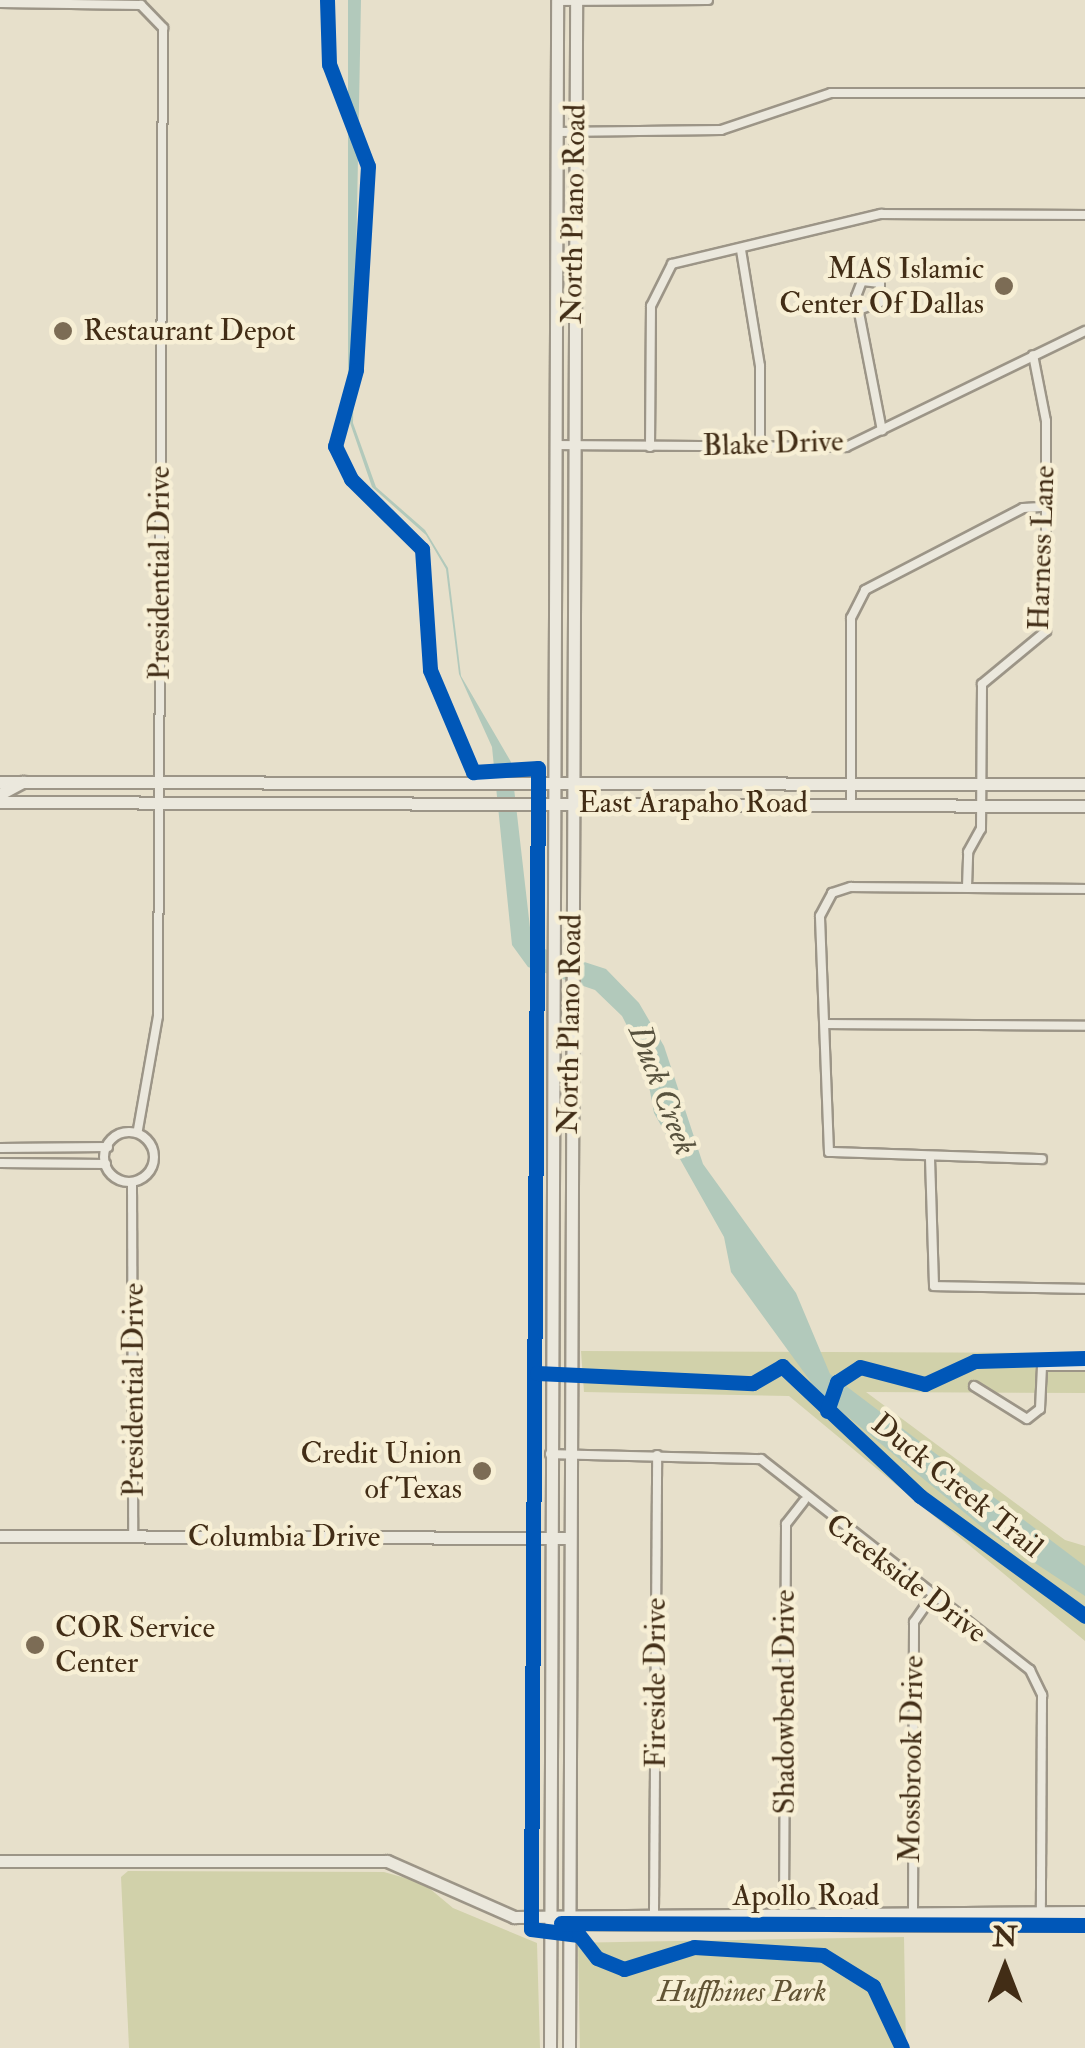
<!DOCTYPE html>
<html>
<head>
<meta charset="utf-8">
<style>
	body { margin:0 }
	#map { position:relative; width:1085px; height:2048px; overflow:hidden; background:#e7e0cb; font-family:"IM FELL Double Pica",serif }
	div>[style] { position:absolute }
	.green>* { inset:0; background:#d1d1aa; transform-origin:0 0 }
	.water>* { inset:0; background:#b2c9bb }
	.roads { filter:drop-shadow(2px 0 #9c9587) drop-shadow(-2px 0 #9c9587) drop-shadow(0 2px #9c9587) drop-shadow(0 -2px #9c9587) }
	.street>* { height:8px; margin:-4px; padding:0 4px; transform-origin:4px; border-radius:4px; background:#ebe8dd }
	.street>.ring { margin:-4px; padding:0; box-sizing:content-box; background:none; border:8px solid #ebe8dd; border-radius:50% }
	.secondary>* { height:11px; margin:-5.5px; padding:0 5.5px; transform-origin:5.5px; border-radius:5.5px; background:#ebe8dd }
	.cycleway>* { height:15px; margin:-7.5px; padding:0 7.5px; transform-origin:7.5px; border-radius:7.5px; background:#0057b8 }
	.dots>* { width:28px; height:28px; translate:-50% -50%; box-sizing:border-box; border:5px solid #f7efd5; border-radius:50% }
	span { translate:-50% -50%; white-space:nowrap; text-align:center; line-height:1.15; -webkit-text-stroke:9px #f7efd5; paint-order:stroke }
	.street-label { font-size:30px; color:#422d16 }
	.poi-label { font-size:30px; color:#422d16 }
	.right { translate:-100% -50%; text-align:right }
	.left { translate:0 -50%; text-align:left }
	.park-label { font-size:30px; color:#615334; font-style:italic }
	.water-label { font-size:32px; color:#58523e; font-style:italic }
	.north { position:absolute; left:955px; top:1918px; width:100px; height:100px; -webkit-text-stroke:8px #f7efd5; paint-order:stroke; rotate:0deg; font-size:28px; font-weight:700; line-height:40px; text-align:center; color:#422d16 }
	.north::after { content:''; display:block; margin:auto; width:35px; height:45px; background:#422d16; clip-path:polygon(50% 0,100% 100%,50% 72%,0 100%) }
</style>
</head>
<body>
<div id="map">
	<div class="green">
		<div style="clip-path:polygon(581px 1351px,1085px 1353px,1085px 1393px,866px 1392px,1065px 1540px,1085px 1546px,1085px 1641px,789px 1396px,584px 1392px)"></div>
		<div style="clip-path:polygon(128px 1871px,384px 1872px,423px 1883px,453px 1908px,537px 1943px,540px 2048px,129px 2048px,121px 1877px)"></div>
		<div style="left:904px;top:1937px;width:111px;height:326px;rotate:89deg"></div>
	</div>
	<div class="water">
		<div style="clip-path:polygon(348px 0,361px 0,353px 423px,376px 487px,425px 530px,448px 568px,461px 676px,511px 762px,532px 945px,606px 969px,639px 1003px,664px 1046px,703px 1164px,796px 1293px,830px 1374px,1085px 1566px,1085px 1596px,988px 1532px,819px 1393px,731px 1272px,724px 1237px,654px 1113px,644px 1059px,622px 1016px,595px 990px,528px 967px,512px 945px,492px 747px,459px 674px,446px 569px,426px 535px,372px 487px,348px 417px)"></div>
	</div>
	<div class="roads">
		<div class="street">
			<div style="left:557px;top:1px;width:151px;rotate:-0.4deg"></div>
			<div style="left:0;top:3px;width:141px;rotate:0.8deg"></div>
			<div style="left:141px;top:5px;width:32px;rotate:46deg"></div>
			<div style="left:163px;top:28px;width:988px;rotate:90.29deg"></div>
			<div style="left:158px;top:1016px;width:116px;rotate:100deg"></div>
			<div style="left:557px;top:132px;width:164px;rotate:-0.7deg"></div>
			<div style="left:721px;top:130px;width:116px;rotate:-18.6deg"></div>
			<div style="left:831px;top:93px;width:254px"></div>
			<div style="left:741px;top:250px;width:118px;rotate:80.7deg"></div>
			<div style="left:760px;top:366px;width:81px;rotate:90deg"></div>
			<div style="left:861px;top:309px;width:20px;rotate:-20deg"></div>
			<div style="left:880px;top:302px;width:19px;rotate:-90deg"></div>
			<div style="left:880px;top:283px;width:18px;rotate:-174deg"></div>
			<div style="left:862px;top:281px;width:17px;rotate:111deg"></div>
			<div style="left:856px;top:297px;width:136px;rotate:79deg"></div>
			<div style="left:556px;top:445px;width:290px;rotate:0.4deg"></div>
			<div style="left:846px;top:447px;width:266px;rotate:-25.9deg"></div>
			<div style="left:650px;top:447px;width:141px;rotate:-89.6deg"></div>
			<div style="left:651px;top:306px;width:47px;rotate:-63.4deg"></div>
			<div style="left:672px;top:264px;width:215px;rotate:-13.5deg"></div>
			<div style="left:881px;top:214px;width:204px;rotate:0.3deg"></div>
			<div style="left:851px;top:804px;width:186px;rotate:-90deg"></div>
			<div style="left:851px;top:618px;width:31px;rotate:-63deg"></div>
			<div style="left:865px;top:590px;width:178px;rotate:-27.4deg"></div>
			<div style="left:1023px;top:508px;width:22px;rotate:-3deg"></div>
			<div style="left:967px;top:887px;width:35px;rotate:-88deg"></div>
			<div style="left:968px;top:852px;width:26px;rotate:-61deg"></div>
			<div style="left:981px;top:829px;width:145px;rotate:-89.6deg"></div>
			<div style="left:982px;top:684px;width:83px;rotate:-39.6deg"></div>
			<div style="left:1046px;top:631px;width:210px;rotate:-90deg"></div>
			<div style="left:1046px;top:421px;width:67px;rotate:-101.1deg"></div>
			<div style="left:827px;top:1024px;width:258px;rotate:0.4deg"></div>
			<div class="ring" style="left:104px;top:1132px;width:42px;height:42px"></div>
			<div style="left:0;top:1148px;width:108px;rotate:-0.5deg"></div>
			<div style="left:930px;top:1158px;width:128px;rotate:88.2deg"></div>
			<div style="left:934px;top:1286px;width:151px;rotate:1.1deg"></div>
			<div style="left:1042px;top:1159px;width:213px;rotate:-178.1deg"></div>
			<div style="left:829px;top:1152px;width:236px;rotate:-92.2deg"></div>
			<div style="left:820px;top:916px;width:26px;rotate:-62deg"></div>
			<div style="left:832px;top:893px;width:20px;rotate:-18deg"></div>
			<div style="left:851px;top:887px;width:234px;rotate:0.5deg"></div>
			<div style="left:0;top:1163px;width:106px;rotate:0.5deg"></div>
			<div style="left:132px;top:1185px;width:350px;rotate:89.8deg"></div>
			<div style="left:974px;top:1386px;width:62px;rotate:31.9deg"></div>
			<div style="left:1027px;top:1419px;width:16px;rotate:-38deg"></div>
			<div style="left:1040px;top:1409px;width:43px;rotate:-87.3deg"></div>
			<div style="left:1042px;top:1366px;width:43px"></div>
			<div style="left:550px;top:1454px;width:211px;rotate:1.4deg"></div>
			<div style="left:761px;top:1459px;width:342px;rotate:38.1deg"></div>
			<div style="left:1030px;top:1670px;width:28px;rotate:64deg"></div>
			<div style="left:1042px;top:1695px;width:217px;rotate:90.3deg"></div>
			<div style="left:784px;top:1910px;width:386px;rotate:-89.7deg"></div>
			<div style="left:786px;top:1524px;width:29px;rotate:-52deg"></div>
			<div style="left:654px;top:1911px;width:456px;rotate:-89.6deg"></div>
			<div style="left:913px;top:1914px;width:292px;rotate:-89.8deg"></div>
			<div style="left:914px;top:1622px;width:28px;rotate:-55deg"></div>
		</div>
		<div class="secondary">
			<div style="left:0;top:782px;width:1085px;rotate:0.11deg"></div>
			<div style="left:0;top:794px;width:26px;rotate:-28deg"></div>
			<div style="left:0;top:802px;width:1085px;rotate:0.21deg"></div>
			<div style="left:0;top:1536px;width:568px;rotate:0.2deg"></div>
			<div style="left:0;top:1861px;width:387px"></div>
			<div style="left:387px;top:1861px;width:139px;rotate:23.8deg"></div>
			<div style="left:514px;top:1917px;width:571px;rotate:-0.5deg"></div>
			<div style="left:560px;top:1923px;width:525px;rotate:0.22deg"></div>
			<div style="left:550px;top:2048px;width:2048px;rotate:-89.8deg"></div>
			<div style="left:569px;top:2048px;width:2048px;rotate:-89.8deg"></div>
		</div>
	</div>
	<div class="cycleway">
		<div style="left:327px;top:0;width:64px;rotate:88.2deg"></div>
		<div style="left:329px;top:64px;width:109px;rotate:69.1deg"></div>
		<div style="left:368px;top:166px;width:204px;rotate:93.4deg"></div>
		<div style="left:356px;top:370px;width:79px;rotate:105.4deg"></div>
		<div style="left:335px;top:446px;width:37px;rotate:64deg"></div>
		<div style="left:351px;top:479px;width:100px;rotate:44.6deg"></div>
		<div style="left:422px;top:549px;width:121px;rotate:86.2deg"></div>
		<div style="left:430px;top:670px;width:111px;rotate:67.1deg"></div>
		<div style="left:473px;top:772px;width:65px;rotate:-3.5deg"></div>
		<div style="left:538px;top:768px;width:1161px;rotate:90.35deg"></div>
		<div style="left:531px;top:1929px;width:48px;rotate:7.1deg"></div>
		<div style="left:579px;top:1935px;width:29px;rotate:52deg"></div>
		<div style="left:597px;top:1958px;width:29px;rotate:22deg"></div>
		<div style="left:624px;top:1969px;width:73px;rotate:-17.4deg"></div>
		<div style="left:694px;top:1947px;width:129px;rotate:3.5deg"></div>
		<div style="left:823px;top:1955px;width:59px;rotate:31.8deg"></div>
		<div style="left:873px;top:1986px;width:68px;rotate:64.9deg"></div>
		<div style="left:537px;top:1373px;width:216px;rotate:2.7deg"></div>
		<div style="left:753px;top:1383px;width:34px;rotate:-30deg"></div>
		<div style="left:782px;top:1366px;width:190px;rotate:43.3deg"></div>
		<div style="left:920px;top:1496px;width:204px;rotate:36deg"></div>
		<div style="left:827px;top:1411px;width:31px;rotate:-71deg"></div>
		<div style="left:837px;top:1382px;width:27px;rotate:-33deg"></div>
		<div style="left:860px;top:1367px;width:67px;rotate:14.7deg"></div>
		<div style="left:925px;top:1384px;width:55px;rotate:-24.7deg"></div>
		<div style="left:975px;top:1361px;width:110px;rotate:-1.6deg"></div>
		<div style="left:561px;top:1923px;width:524px;rotate:0.22deg"></div>
	</div>
	<div class="dots">
		<div style="left:1004px;top:286px;background:#7c6c55"></div>
		<div style="left:63px;top:331px;background:#7c6c55"></div>
		<div style="left:482px;top:1471px;background:#7c6c55"></div>
		<div style="left:35px;top:1645px;background:#7c6c55"></div>
	</div>
	<div class="street-label">
		<span style="left:574px;top:214px;rotate:-89deg">North Plano Road</span>
		<span style="left:773px;top:444px;rotate:-2deg">Blake Drive</span>
		<span style="left:1042px;top:548px;rotate:-88deg">Harness Lane</span>
		<span style="left:160px;top:573px;rotate:-90deg">Presidential Drive</span>
		<span style="left:693px;top:803px">East Arapaho Road</span>
		<span style="left:570px;top:1024px;rotate:-89deg">North Plano Road</span>
		<span style="left:134px;top:1390px;rotate:-90deg">Presidential Drive</span>
		<span style="left:957px;top:1486px;rotate:39deg">Duck Creek Trail</span>
		<span style="left:284px;top:1537px">Columbia Drive</span>
		<span style="left:906px;top:1579px;rotate:37deg">Creekside Drive</span>
		<span style="left:656px;top:1683px;rotate:-90deg">Fireside Drive</span>
		<span style="left:785px;top:1702px;rotate:-90deg">Shadowbend Drive</span>
		<span style="left:912px;top:1759px;rotate:-89deg">Mossbrook Drive</span>
		<span style="left:806px;top:1896px">Apollo Road</span>
	</div>
	<div class="poi-label">
		<span class="right" style="left:984px;top:286px">MAS Islamic<br>Center Of Dallas</span>
		<span class="left" style="left:83px;top:331px">Restaurant Depot</span>
		<span class="right" style="left:462px;top:1471px">Credit Union<br>of Texas</span>
		<span class="left" style="left:55px;top:1645px">COR Service<br>Center</span>
	</div>
	<div class="park-label">
		<span style="left:742px;top:1992px">Huffhines Park</span>
	</div>
	<div class="water-label">
		<span style="left:662px;top:1090px;rotate:69deg">Duck Creek</span>
	</div>
	<div class="north">N</div>
</div>
</body>
</html>
